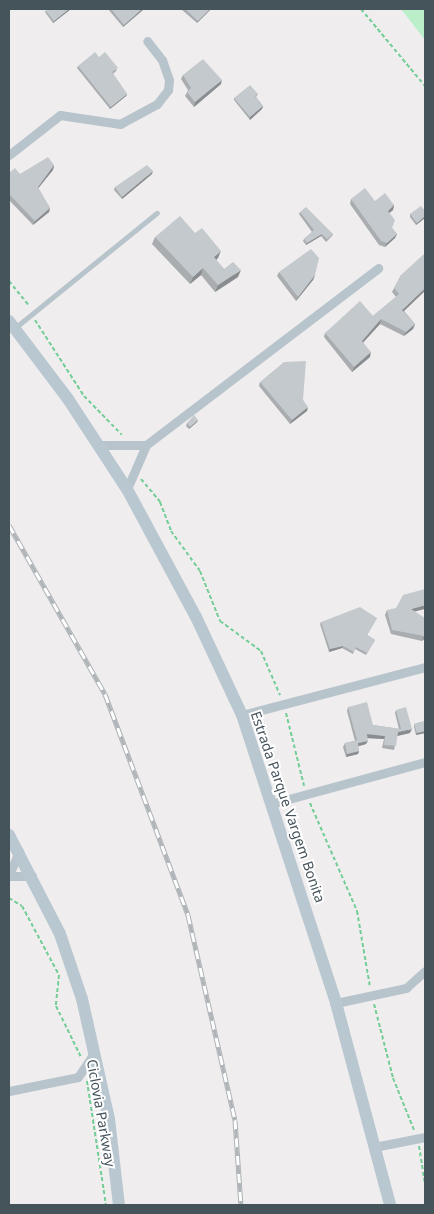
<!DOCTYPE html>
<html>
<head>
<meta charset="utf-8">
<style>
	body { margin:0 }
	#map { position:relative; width:434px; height:1214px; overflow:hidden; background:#f0edee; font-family:"Noto Sans",sans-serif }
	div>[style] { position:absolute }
	.green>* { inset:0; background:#baefc9 }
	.path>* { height:2px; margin-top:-1px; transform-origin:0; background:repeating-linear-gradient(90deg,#72ce96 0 4px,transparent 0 6.5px) }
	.lane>* { height:4.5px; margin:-2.25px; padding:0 2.25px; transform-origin:2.25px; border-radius:2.25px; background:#b8c4cb }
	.street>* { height:9px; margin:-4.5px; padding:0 4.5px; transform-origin:4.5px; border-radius:4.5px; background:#b8c4cb }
	.secondary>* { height:12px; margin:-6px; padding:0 6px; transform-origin:6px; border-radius:6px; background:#b9c7d0 }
	.rail>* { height:5px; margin-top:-2.5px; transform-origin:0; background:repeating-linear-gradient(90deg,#fff 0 9px,#afb4b8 0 18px); box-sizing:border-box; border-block:1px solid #afb4b8 }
	.wall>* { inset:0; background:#a9adb0 }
	.shaded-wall>* { inset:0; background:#898d90 }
	.building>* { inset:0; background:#c4c9cd }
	span { translate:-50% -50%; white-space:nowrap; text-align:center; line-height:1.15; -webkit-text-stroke:4px #fff; paint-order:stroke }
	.street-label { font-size:14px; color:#45535b }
	.frame { position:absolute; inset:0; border:10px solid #45535b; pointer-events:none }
</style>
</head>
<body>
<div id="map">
	<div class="green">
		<div style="clip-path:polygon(401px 9px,425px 9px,425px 40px)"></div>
	</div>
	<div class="path">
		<div style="left:361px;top:9px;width:100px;rotate:50.3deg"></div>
		<div style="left:9px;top:281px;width:32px;rotate:51deg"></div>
		<div style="left:35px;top:320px;width:90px;rotate:57.2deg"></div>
		<div style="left:84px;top:396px;width:54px;rotate:45.7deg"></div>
		<div style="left:141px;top:479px;width:30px;rotate:50deg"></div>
		<div style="left:160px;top:502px;width:31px;rotate:69deg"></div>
		<div style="left:171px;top:531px;width:49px;rotate:54.1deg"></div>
		<div style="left:200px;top:571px;width:54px;rotate:68.2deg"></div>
		<div style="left:220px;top:621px;width:51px;rotate:36.2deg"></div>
		<div style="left:261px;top:651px;width:48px;rotate:66.6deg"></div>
		<div style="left:286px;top:713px;width:75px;rotate:76.1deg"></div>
		<div style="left:310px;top:803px;width:118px;rotate:66.5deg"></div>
		<div style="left:357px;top:911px;width:77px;rotate:80.3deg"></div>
		<div style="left:9px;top:898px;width:15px;rotate:32deg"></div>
		<div style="left:22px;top:906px;width:78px;rotate:61.8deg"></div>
		<div style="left:59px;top:975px;width:31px;rotate:96deg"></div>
		<div style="left:56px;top:1006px;width:57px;rotate:63.9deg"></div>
		<div style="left:374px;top:1004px;width:76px;rotate:75.6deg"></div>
		<div style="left:393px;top:1078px;width:56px;rotate:68deg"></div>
		<div style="left:87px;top:1081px;width:125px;rotate:81.3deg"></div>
		<div style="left:419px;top:1146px;width:38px;rotate:81deg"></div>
	</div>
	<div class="lane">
		<div style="left:16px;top:327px;width:181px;rotate:-39deg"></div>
	</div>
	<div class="street">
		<div style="left:9px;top:155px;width:65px;rotate:-38.1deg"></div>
		<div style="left:60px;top:115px;width:61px;rotate:8.5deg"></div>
		<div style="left:120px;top:124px;width:42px;rotate:-28.4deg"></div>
		<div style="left:157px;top:104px;width:18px;rotate:-52deg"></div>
		<div style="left:168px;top:90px;width:10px;rotate:-84deg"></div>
		<div style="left:169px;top:80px;width:21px;rotate:-109deg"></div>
		<div style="left:162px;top:60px;width:24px;rotate:-128deg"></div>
		<div style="left:98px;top:445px;width:48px"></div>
		<div style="left:127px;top:489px;width:48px;rotate:-66.6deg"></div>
		<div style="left:146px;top:445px;width:292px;rotate:-37.3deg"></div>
		<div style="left:242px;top:715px;width:189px;rotate:-14.7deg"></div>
		<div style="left:274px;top:803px;width:156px;rotate:-15.2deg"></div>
		<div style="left:9px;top:875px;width:26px;rotate:-67deg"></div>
		<div style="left:9px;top:876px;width:23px"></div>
		<div style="left:336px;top:1003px;width:72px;rotate:-12.1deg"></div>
		<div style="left:406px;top:988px;width:25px;rotate:-42deg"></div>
		<div style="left:9px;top:1091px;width:70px;rotate:-11.5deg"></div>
		<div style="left:78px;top:1077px;width:29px;rotate:-56deg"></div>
		<div style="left:374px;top:1147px;width:52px;rotate:-11.1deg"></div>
	</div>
	<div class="secondary">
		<div style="left:9px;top:321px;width:98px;rotate:52.9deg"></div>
		<div style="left:68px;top:399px;width:108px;rotate:56.8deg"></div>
		<div style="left:127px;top:489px;width:145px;rotate:61.7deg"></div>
		<div style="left:196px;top:617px;width:108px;rotate:64.9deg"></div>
		<div style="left:242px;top:715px;width:303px;rotate:71.9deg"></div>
		<div style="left:336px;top:1003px;width:209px;rotate:75deg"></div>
		<div style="left:9px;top:835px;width:111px;rotate:62.7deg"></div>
		<div style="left:60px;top:934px;width:69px;rotate:71.3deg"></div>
		<div style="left:82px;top:999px;width:123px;rotate:77.3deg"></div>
		<div style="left:109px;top:1119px;width:87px;rotate:83.4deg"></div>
	</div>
	<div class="rail">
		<div style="left:9px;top:525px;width:194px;rotate:60.4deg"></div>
		<div style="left:105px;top:694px;width:236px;rotate:69.4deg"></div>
		<div style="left:188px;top:915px;width:210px;rotate:77.1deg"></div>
		<div style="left:235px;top:1120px;width:85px;rotate:86deg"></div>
	</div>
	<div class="wall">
		<div style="clip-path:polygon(47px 9px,71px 9px,53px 23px,45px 12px)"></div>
		<div style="clip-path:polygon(108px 9px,144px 9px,123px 27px)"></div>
		<div style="clip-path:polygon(181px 9px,211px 9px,197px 23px)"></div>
		<div style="clip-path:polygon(99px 57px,117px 70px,113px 74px,127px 94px,126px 96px,110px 109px,77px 68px,78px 66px)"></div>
		<div style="clip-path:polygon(183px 75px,221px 84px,194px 107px,185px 96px,188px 90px,181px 79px)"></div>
		<div style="clip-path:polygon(258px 94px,256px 97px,263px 106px,262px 109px,250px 120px,234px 100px,234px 98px)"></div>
		<div style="clip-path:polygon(54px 165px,53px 170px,38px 188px,50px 208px,49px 212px,33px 225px,9px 200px,9px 173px,20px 174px)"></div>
		<div style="clip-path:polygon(152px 174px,122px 199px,114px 190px,115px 187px)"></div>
		<div style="clip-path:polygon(351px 199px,375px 201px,394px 205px,393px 210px,389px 213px,392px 228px,397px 234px,395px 238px,385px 247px,379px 245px,350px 204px)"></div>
		<div style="clip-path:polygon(425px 211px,425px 218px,416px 225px,410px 217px,410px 214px)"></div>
		<div style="clip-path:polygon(300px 212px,333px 234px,332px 236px,326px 242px,321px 236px,306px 245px,303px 241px,304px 239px,312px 232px,299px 214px)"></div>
		<div style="clip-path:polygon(195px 233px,218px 258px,216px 260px,224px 269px,238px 277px,215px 292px,201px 275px,190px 284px,152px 244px,155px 237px)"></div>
		<div style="clip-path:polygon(279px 272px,315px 275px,313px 280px,296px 301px,277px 276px)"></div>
		<div style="clip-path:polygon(401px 275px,404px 311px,415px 324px,413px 329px,404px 336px,380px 324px,363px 342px,370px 357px,352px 372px,324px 337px,325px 333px,373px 316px,396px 297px,392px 292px)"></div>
		<div style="clip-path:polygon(260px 382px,303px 400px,307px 411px,290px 424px,259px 386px)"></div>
		<div style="clip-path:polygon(198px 420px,197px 422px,189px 429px,186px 426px,187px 423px)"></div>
		<div style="clip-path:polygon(387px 610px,416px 612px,425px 638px,422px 641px,391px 634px,385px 615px)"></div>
		<div style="clip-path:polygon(377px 618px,367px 635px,375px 640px,366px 655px,355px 649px,353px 654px,342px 648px,329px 652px,320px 624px,321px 622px)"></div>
		<div style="clip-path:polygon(348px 707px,373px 725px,399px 729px,395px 713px,396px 710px,410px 733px,397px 736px,394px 750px,382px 748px,384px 739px,367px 738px,366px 744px,358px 746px,359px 751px,358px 754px,346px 757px,343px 747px,345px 743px,355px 741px,347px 711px)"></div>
		<div style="clip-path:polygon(425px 721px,425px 733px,416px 735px,414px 727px,414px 724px)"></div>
	</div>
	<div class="shaded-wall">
		<div style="clip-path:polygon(69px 9px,71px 9px,53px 23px,54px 21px)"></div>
		<div style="clip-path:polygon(142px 9px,144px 9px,123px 27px,124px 25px)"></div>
		<div style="clip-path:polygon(210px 9px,211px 9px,197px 23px,198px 21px)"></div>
		<div style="clip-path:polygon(222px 80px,221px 84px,194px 107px,195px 102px)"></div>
		<div style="clip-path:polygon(127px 94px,126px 96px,110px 109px,111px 107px)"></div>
		<div style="clip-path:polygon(263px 106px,262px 109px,250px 120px,250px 117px)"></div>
		<div style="clip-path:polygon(54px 165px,53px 170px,36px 191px,38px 187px)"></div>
		<div style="clip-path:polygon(153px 171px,152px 174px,122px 199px,122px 197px)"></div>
		<div style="clip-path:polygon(394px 205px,393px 210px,386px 216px,388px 211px)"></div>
		<div style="clip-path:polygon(50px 208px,49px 212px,33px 225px,35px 221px)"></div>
		<div style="clip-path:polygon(425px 216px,425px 218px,416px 225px,417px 223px)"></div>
		<div style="clip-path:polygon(322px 234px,321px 236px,306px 245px,307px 243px)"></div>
		<div style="clip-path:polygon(397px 234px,395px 238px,385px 247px,387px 243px)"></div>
		<div style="clip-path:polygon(221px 251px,218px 258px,212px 264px,214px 257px)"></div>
		<div style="clip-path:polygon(203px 268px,201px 275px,190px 284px,193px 277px)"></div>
		<div style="clip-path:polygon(241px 270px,238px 277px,215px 292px,218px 285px)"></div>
		<div style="clip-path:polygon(315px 275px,313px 280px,296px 301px,298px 297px)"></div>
		<div style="clip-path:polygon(425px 288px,425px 291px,401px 314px,402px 310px)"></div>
		<div style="clip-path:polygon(381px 319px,380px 324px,361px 345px,362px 341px)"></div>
		<div style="clip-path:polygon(415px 324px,413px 329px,404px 336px,406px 332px)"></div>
		<div style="clip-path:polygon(371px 352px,370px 357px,352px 372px,354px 367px)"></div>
		<div style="clip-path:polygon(308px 407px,307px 411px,290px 424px,292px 420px)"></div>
		<div style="clip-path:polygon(198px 420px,197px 422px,189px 429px,190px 427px)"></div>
		<div style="clip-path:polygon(425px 605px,425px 609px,409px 613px,411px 609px)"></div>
		<div style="clip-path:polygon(425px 635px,425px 638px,422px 641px,424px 636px)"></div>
		<div style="clip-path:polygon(343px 646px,342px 648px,329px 652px,330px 649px)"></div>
		<div style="clip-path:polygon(412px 729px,410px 733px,397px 736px,398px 732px)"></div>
		<div style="clip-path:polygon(425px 731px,425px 733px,416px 735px,417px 733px)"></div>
		<div style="clip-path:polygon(367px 734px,385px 736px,384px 739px,365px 738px)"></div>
		<div style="clip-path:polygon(368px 741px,366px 744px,356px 747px,358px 743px)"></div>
		<div style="clip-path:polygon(359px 751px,358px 754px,346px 757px,347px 754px)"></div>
	</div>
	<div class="building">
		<div style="clip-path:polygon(47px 9px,69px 9px,54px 21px,45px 10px)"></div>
		<div style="clip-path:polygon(111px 9px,142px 9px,124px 25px)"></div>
		<div style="clip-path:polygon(185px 9px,210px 9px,198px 21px)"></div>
		<div style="clip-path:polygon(95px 52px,99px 57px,105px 52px,118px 68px,112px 72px,127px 94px,111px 107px,78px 66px)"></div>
		<div style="clip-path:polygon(203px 59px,222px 80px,195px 102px,187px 92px,191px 88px,183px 75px)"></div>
		<div style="clip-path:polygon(250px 85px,258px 94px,255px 96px,263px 106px,250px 117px,234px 98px)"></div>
		<div style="clip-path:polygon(48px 157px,54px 165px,38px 187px,50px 208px,35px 221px,9px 194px,9px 173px,15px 168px,20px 174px)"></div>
		<div style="clip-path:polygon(147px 165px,153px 171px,122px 197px,115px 187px)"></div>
		<div style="clip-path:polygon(365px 188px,375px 201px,385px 193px,394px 205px,388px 211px,395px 220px,392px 228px,397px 234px,387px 243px,381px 241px,351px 199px)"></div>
		<div style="clip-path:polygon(421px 206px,425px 211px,425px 216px,417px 223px,410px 214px)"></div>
		<div style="clip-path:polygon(306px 207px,333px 234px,327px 239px,322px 234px,307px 243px,304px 239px,314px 230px,300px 212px)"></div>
		<div style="clip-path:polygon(180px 216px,195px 233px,202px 228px,221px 251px,214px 257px,224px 269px,233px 262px,241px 270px,218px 285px,203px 268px,193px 277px,155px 237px)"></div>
		<div style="clip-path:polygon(311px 249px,319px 258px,315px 275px,298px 297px,279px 272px)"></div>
		<div style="clip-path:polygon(425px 253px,425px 288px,402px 310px,415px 324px,406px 332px,381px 319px,362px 341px,371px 352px,354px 367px,325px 333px,360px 301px,373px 316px,399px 294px,394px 288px,401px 275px)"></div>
		<div style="clip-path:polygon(306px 361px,303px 400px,308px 407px,292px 420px,260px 382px,284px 362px)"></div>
		<div style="clip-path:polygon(194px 415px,198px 420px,190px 427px,187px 423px)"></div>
		<div style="clip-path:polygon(425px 589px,425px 605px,411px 609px,425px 618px,425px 635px,424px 636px,392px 630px,387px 610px,396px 608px,403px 595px)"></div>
		<div style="clip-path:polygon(360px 607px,377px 618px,367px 635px,375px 640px,367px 653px,356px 647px,354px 652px,343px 646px,330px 649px,321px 622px)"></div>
		<div style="clip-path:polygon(367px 702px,373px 725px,401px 729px,396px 710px,406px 707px,412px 729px,398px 732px,396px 746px,384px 745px,385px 736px,367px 734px,368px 741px,358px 743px,359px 751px,347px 754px,345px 743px,357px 740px,348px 707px)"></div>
		<div style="clip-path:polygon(425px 721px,425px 731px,417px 733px,414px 724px)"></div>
	</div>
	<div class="street-label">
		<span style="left:288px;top:807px;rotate:71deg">Estrada Parque Vargem Bonita</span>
		<span style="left:101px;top:1113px;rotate:80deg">Ciclovia Parkway</span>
	</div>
	<div class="frame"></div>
</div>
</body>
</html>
